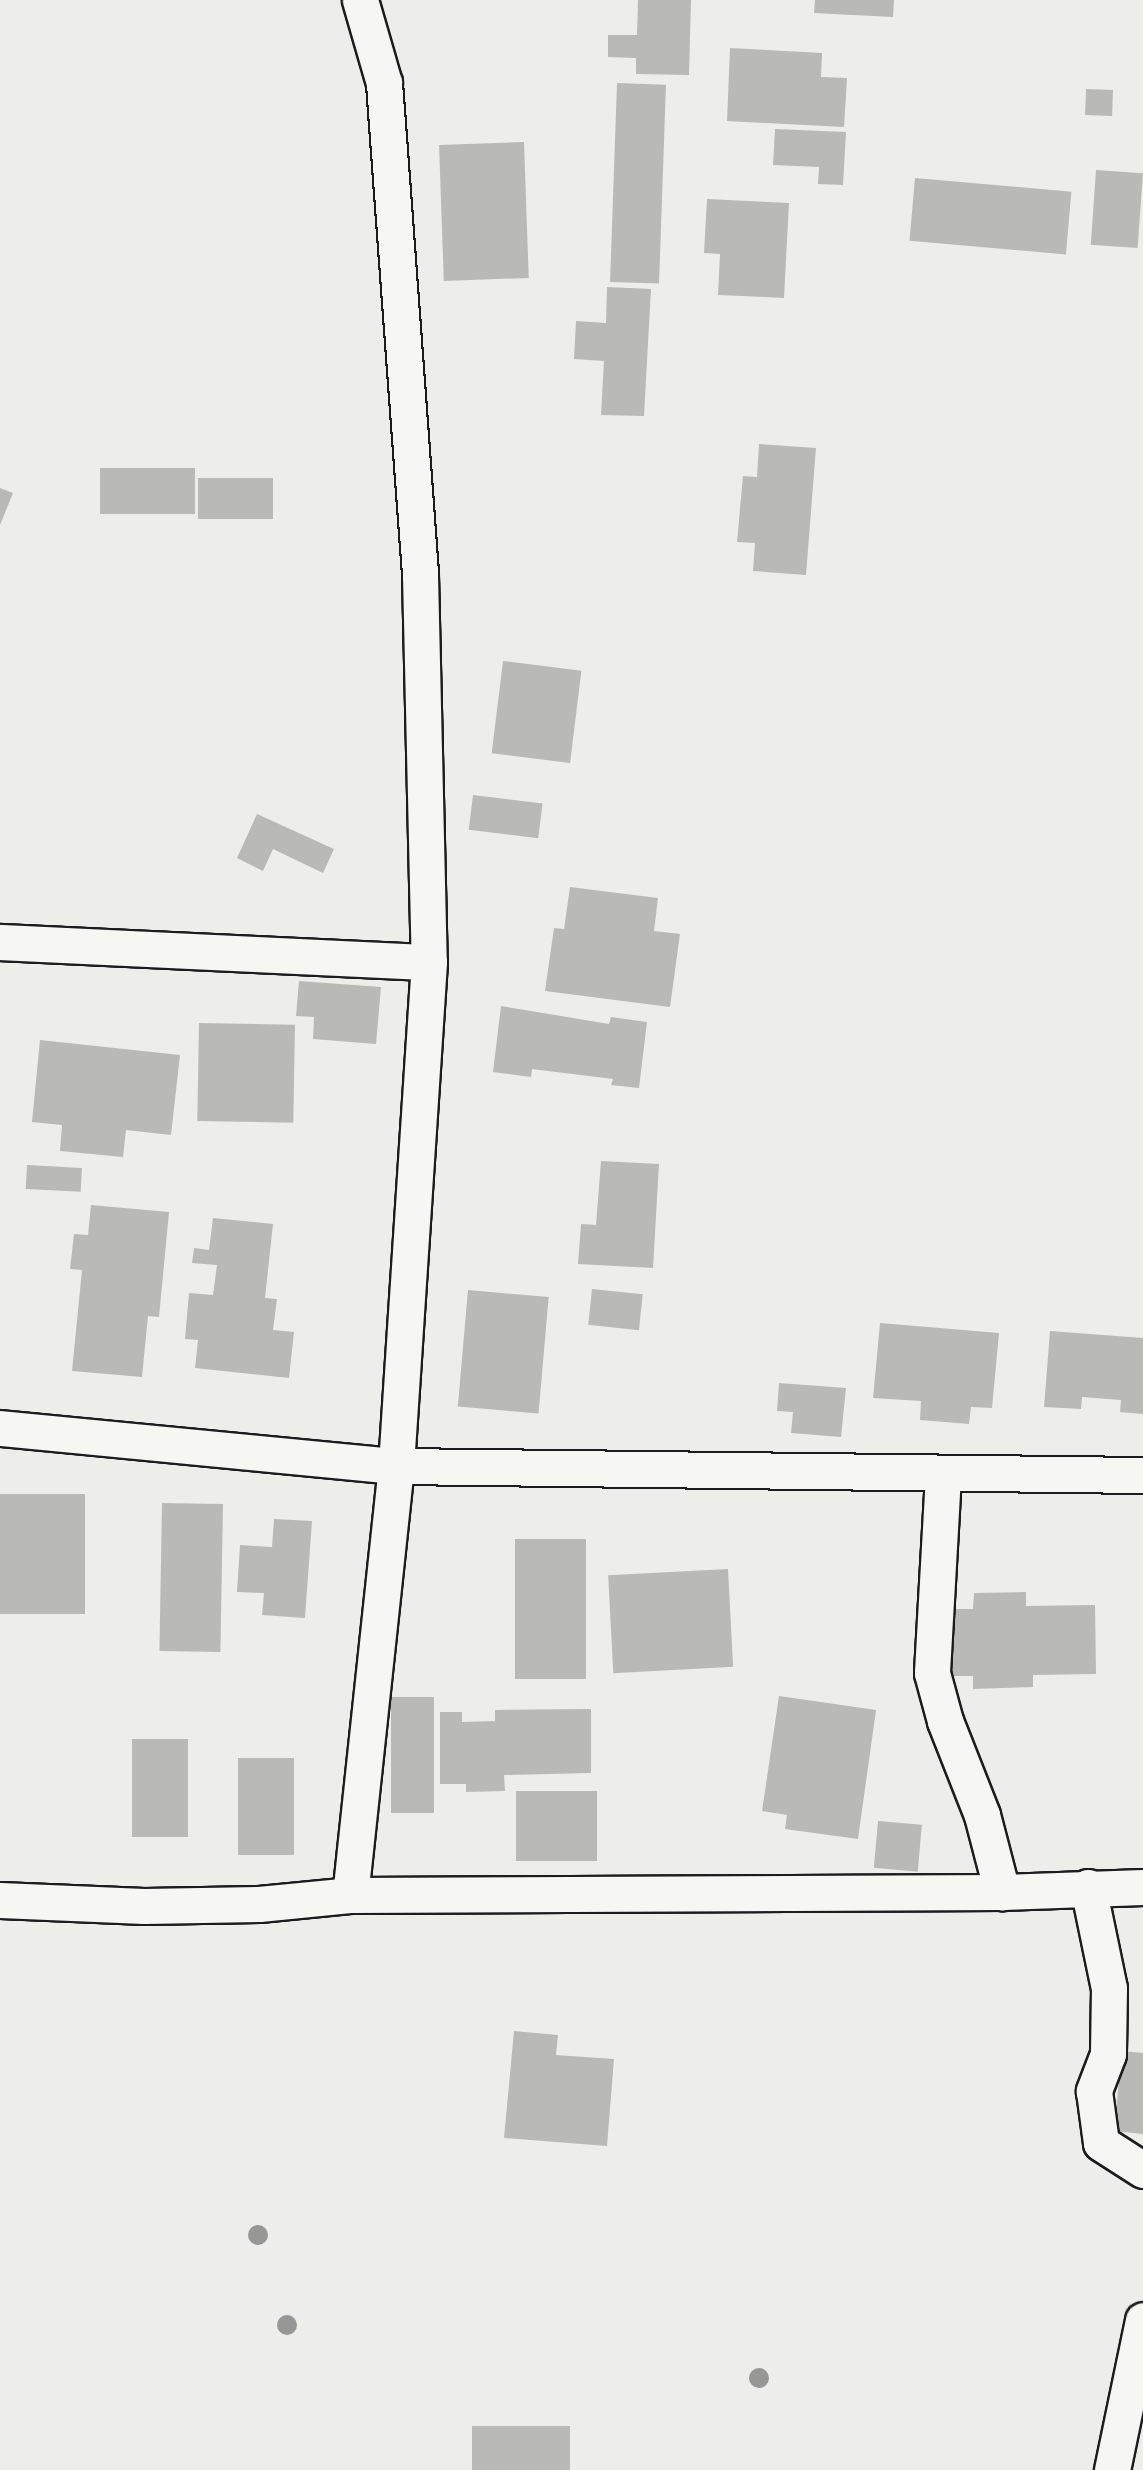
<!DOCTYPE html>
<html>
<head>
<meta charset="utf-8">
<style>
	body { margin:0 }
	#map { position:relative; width:1143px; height:2470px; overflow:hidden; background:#edede9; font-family:"Gochi Hand",sans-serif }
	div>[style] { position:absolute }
	.building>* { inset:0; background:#b9b9b6; transform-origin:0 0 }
	.roads { filter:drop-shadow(2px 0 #1c1c1c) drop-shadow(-2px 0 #1c1c1c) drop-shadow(0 2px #1c1c1c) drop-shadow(0 -2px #1c1c1c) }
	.minor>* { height:35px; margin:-17.5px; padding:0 17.5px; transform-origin:17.5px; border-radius:17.5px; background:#f6f6f2 }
	.trees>* { width:20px; height:20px; margin:-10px; border-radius:50%; background:#979795 }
	span { translate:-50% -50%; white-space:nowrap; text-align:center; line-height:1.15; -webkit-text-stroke:7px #f6f6f2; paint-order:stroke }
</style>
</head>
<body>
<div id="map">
	<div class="building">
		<div style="clip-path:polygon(638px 0,691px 0,689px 75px,636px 74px,636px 58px,608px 57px,608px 35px,637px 35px)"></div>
		<div style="clip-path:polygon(815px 0,894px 0,893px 17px,814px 13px)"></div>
		<div style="clip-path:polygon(730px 48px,822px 53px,821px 77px,847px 78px,844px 127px,727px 121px)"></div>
		<div style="left:617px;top:83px;width:49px;height:199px;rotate:2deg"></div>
		<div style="left:1086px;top:89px;width:27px;height:26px;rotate:2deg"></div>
		<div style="clip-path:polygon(775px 129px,846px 132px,843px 185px,818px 184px,819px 167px,773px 165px)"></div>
		<div style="left:524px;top:142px;width:136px;height:85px;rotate:88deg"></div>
		<div style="left:1096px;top:170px;width:47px;height:75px;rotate:4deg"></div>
		<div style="left:915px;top:178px;width:157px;height:63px;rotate:5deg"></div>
		<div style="clip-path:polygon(707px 199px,789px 203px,784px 298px,718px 295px,720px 254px,704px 253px)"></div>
		<div style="clip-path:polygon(607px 287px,651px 289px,644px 416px,601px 415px,604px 361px,574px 359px,576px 321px,606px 323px)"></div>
		<div style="clip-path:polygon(759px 444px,816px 448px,806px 575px,753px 571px,755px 543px,737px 542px,743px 476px,757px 477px)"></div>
		<div style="left:100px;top:468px;width:95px;height:46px"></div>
		<div style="left:198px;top:478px;width:75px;height:41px"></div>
		<div style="clip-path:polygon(0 488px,13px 493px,0 525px)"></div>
		<div style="left:503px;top:661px;width:79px;height:93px;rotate:7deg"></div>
		<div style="left:473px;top:795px;width:70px;height:35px;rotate:7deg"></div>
		<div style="clip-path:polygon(257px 814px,334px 849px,323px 873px,273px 849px,263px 871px,237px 858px)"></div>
		<div style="clip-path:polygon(570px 887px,658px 898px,654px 931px,680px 934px,670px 1007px,545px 991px,554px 928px,564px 929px)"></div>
		<div style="clip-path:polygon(299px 981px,381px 987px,376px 1044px,313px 1039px,314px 1017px,296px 1016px)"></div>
		<div style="clip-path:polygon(501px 1006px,609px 1024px,611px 1017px,647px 1022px,639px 1088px,611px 1085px,613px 1079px,532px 1069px,531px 1077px,493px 1072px)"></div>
		<div style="left:199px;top:1023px;width:96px;height:98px;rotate:1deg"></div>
		<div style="clip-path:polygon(40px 1040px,180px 1055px,171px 1135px,126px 1130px,123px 1157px,60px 1151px,62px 1125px,32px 1122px)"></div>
		<div style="clip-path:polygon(601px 1161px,659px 1164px,653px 1268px,578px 1264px,581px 1224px,596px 1225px)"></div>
		<div style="left:27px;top:1165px;width:55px;height:24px;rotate:3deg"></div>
		<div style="clip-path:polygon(91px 1205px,169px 1212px,159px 1317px,148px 1316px,142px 1377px,72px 1371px,82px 1270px,70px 1269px,74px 1234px,88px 1235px)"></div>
		<div style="clip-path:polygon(213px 1218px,273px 1224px,265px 1298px,277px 1299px,273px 1330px,294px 1332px,289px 1378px,195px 1368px,198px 1340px,185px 1339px,189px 1293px,213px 1295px,217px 1265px,192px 1263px,194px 1248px,209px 1250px)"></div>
		<div style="left:592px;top:1289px;width:51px;height:36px;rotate:6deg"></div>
		<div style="left:468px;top:1290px;width:81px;height:117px;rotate:5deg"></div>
		<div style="clip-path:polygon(880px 1323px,999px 1333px,992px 1408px,971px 1407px,969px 1424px,920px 1420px,921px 1401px,873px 1398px)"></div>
		<div style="clip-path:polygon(1050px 1331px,1143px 1338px,1143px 1414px,1120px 1412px,1121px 1400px,1082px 1397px,1081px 1409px,1044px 1407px)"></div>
		<div style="clip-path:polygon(779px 1383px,846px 1388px,841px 1437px,791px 1433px,793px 1412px,777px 1411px)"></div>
		<div style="left:0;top:1494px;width:85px;height:120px"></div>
		<div style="left:162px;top:1503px;width:61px;height:148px;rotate:1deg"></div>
		<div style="clip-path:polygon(274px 1519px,312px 1521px,305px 1618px,262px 1615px,264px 1593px,237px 1592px,240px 1545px,272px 1547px)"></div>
		<div style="left:515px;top:1539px;width:71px;height:140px"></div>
		<div style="left:728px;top:1569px;width:98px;height:120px;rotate:87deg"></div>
		<div style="clip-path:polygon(1026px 1592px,1026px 1606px,1095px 1605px,1096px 1674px,1033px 1675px,1033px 1687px,973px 1689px,973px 1676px,952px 1676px,950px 1609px,973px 1609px,974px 1593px)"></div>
		<div style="clip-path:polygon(779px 1696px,876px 1710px,858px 1839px,785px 1829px,787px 1815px,762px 1811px)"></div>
		<div style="left:391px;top:1697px;width:43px;height:116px"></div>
		<div style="clip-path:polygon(591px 1709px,591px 1773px,504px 1775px,505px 1791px,466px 1792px,466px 1784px,440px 1784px,440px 1712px,462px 1712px,462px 1722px,495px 1721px,495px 1710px)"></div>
		<div style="left:132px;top:1739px;width:56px;height:98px"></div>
		<div style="left:238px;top:1758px;width:56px;height:97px"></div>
		<div style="left:516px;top:1791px;width:81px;height:70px"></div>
		<div style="left:878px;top:1821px;width:44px;height:47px;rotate:5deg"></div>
		<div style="clip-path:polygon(514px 2031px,558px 2035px,556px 2055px,614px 2059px,607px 2146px,504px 2138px)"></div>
		<div style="clip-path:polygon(1122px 2051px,1143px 2053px,1143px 2134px,1114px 2131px)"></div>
		<div style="left:472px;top:2426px;width:98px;height:44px"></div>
	</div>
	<div class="roads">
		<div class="minor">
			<div style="left:360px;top:0;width:86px;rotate:73.9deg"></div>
			<div style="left:384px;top:83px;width:493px;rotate:85.8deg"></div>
			<div style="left:420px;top:575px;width:387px;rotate:88.7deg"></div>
			<div style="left:429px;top:962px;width:505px;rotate:93.75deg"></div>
			<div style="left:396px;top:1466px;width:431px;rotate:96.1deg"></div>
			<div style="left:350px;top:1895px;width:652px;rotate:-0.26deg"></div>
			<div style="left:1002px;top:1892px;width:141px;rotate:-2deg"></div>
			<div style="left:0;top:942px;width:429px;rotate:2.7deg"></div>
			<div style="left:0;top:1428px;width:398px;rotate:5.5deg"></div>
			<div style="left:396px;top:1466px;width:747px;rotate:0.69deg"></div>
			<div style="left:943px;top:1475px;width:198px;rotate:93.2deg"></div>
			<div style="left:932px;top:1673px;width:50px;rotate:74.8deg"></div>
			<div style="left:945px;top:1721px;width:101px;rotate:68.5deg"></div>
			<div style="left:982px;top:1815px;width:80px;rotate:75.4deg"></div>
			<div style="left:1088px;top:1887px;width:103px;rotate:78.3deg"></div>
			<div style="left:1109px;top:1988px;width:66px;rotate:90.9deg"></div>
			<div style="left:1108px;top:2054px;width:40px;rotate:111deg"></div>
			<div style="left:1094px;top:2091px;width:52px;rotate:82.3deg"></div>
			<div style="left:1101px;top:2143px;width:50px;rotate:32.7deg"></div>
			<div style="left:0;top:1900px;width:144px;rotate:2.4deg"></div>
			<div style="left:144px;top:1906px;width:115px;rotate:-1deg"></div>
			<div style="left:259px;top:1904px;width:91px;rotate:-5.6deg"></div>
			<div style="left:1112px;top:2470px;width:153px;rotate:-78.3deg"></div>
		</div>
	</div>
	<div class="trees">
		<div style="left:258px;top:2235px"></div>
		<div style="left:287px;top:2325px"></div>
		<div style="left:759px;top:2378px"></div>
	</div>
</div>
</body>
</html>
